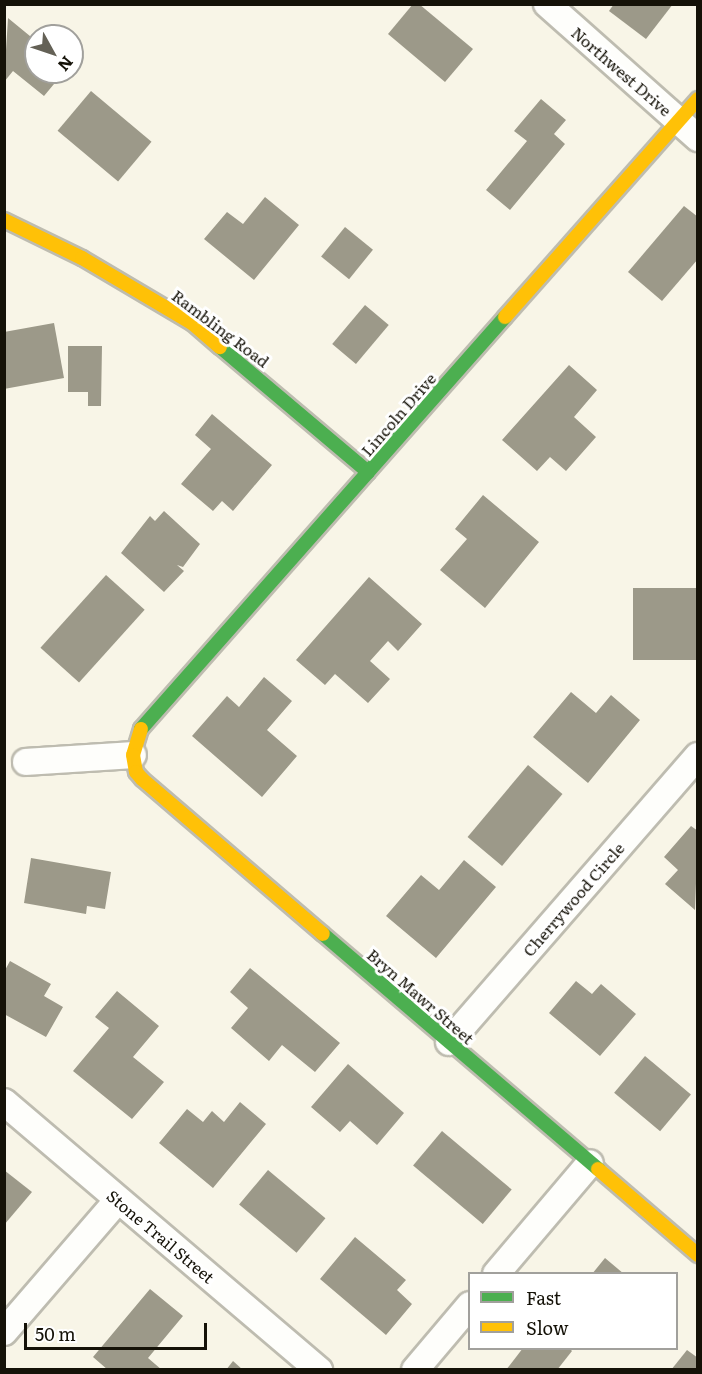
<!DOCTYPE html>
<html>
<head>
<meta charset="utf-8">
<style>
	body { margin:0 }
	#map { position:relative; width:702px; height:1374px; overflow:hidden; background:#f8f5e7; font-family:Literata,serif }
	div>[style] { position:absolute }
	.building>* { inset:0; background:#9c9989; transform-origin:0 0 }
	.roads { filter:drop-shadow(2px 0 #bebcb0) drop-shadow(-2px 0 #bebcb0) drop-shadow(0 2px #bebcb0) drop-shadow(0 -2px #bebcb0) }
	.street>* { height:26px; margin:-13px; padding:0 13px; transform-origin:13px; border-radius:13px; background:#fefefb }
	.fast>* { height:14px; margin:-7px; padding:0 7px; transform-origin:7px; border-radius:7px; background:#4caf50 }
	.slow>* { height:14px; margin:-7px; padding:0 7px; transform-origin:7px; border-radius:7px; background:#ffc107 }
	span { translate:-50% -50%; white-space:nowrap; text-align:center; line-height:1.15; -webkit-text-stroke:6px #fff; paint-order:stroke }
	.street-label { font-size:16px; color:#151208 }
	.frame { position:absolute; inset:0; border:6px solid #151208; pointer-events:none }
	.legend { position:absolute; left:468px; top:1272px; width:210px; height:78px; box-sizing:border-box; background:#fff; border:2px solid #a1a09c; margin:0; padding:8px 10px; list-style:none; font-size:18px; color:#151208 }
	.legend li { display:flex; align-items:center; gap:12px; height:30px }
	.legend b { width:30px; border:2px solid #a1a09c }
	.north { position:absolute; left:24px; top:24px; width:60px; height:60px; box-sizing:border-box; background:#fff; border:2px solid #a1a09c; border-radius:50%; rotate:130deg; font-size:16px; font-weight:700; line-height:24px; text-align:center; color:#151208 }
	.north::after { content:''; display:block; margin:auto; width:21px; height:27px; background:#646156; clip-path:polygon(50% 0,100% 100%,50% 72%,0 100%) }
	.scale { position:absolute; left:24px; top:1323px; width:183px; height:27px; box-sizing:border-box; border:3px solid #151208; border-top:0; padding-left:8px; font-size:18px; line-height:21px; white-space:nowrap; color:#151208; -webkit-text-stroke:4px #fff; paint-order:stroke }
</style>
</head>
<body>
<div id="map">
	<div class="building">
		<div style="clip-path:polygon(413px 4px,419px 4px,473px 49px,445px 82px,388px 34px)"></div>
		<div style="clip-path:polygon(614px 4px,673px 4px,646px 39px,609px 11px)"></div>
		<div style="clip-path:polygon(8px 18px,36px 41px,36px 72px,64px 72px,44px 96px,13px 71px,4px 82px)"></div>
		<div style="left:91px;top:91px;width:79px;height:52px;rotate:40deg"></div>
		<div style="clip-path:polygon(541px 99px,566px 120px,554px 134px,565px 144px,510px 210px,486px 190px,527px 141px,514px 131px)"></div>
		<div style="clip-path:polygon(265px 197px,299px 225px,254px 280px,204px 239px,227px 212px,243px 224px)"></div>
		<div style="clip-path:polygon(684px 206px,698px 217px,698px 259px,662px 301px,628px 272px)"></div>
		<div style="left:345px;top:227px;width:36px;height:38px;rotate:39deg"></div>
		<div style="left:365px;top:305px;width:31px;height:51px;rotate:40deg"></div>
		<div style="clip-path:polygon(54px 323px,64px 378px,4px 389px,4px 332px)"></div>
		<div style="clip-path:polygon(68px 346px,102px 346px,101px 406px,88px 406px,88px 392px,68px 392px)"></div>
		<div style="clip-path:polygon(569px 365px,597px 390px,574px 417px,596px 437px,566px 471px,550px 457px,537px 471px,502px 440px)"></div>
		<div style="clip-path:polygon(212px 414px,272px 465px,233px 511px,222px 501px,213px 511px,181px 484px,211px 449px,195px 435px)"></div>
		<div style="clip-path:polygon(483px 495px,539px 542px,485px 608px,440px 570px,467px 539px,455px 529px)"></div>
		<div style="clip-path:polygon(164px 511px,200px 544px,183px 567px,177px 565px,184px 571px,164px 592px,121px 553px,150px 516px,155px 521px)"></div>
		<div style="left:106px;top:575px;width:52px;height:98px;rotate:42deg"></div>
		<div style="clip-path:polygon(369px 577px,422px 624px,398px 651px,388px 641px,370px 661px,390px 679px,368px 703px,335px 674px,325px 685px,296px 660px)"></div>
		<div style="left:698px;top:588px;width:72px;height:65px;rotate:90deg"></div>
		<div style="clip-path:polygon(264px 677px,292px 701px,267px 730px,297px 756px,262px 797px,192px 736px,227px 696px,239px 707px)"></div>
		<div style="clip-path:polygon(571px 692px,596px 713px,611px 695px,640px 720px,588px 783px,533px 737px)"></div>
		<div style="left:528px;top:765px;width:45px;height:94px;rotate:40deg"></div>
		<div style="clip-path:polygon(691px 826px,698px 831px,695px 910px,665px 884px,678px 870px,664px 857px)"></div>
		<div style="clip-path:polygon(31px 858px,111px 872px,105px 909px,87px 906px,86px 914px,24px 903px)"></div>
		<div style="clip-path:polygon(464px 860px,496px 887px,436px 958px,386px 916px,421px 875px,439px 890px)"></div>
		<div style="clip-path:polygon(10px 961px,51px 984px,44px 996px,63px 1007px,46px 1037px,4px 1014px,4px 972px)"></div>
		<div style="clip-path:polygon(250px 968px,340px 1043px,315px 1072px,282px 1045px,269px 1061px,231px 1028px,248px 1008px,230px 992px)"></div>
		<div style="clip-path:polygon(576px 981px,592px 994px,601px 984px,636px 1014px,600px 1056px,549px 1013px)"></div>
		<div style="clip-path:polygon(117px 991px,159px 1026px,133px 1057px,164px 1082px,132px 1119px,73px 1071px,109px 1028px,95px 1017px)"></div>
		<div style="left:645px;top:1056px;width:60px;height:48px;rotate:40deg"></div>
		<div style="clip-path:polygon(348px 1064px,404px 1113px,377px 1145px,350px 1121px,340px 1132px,311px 1107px)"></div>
		<div style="clip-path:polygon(240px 1102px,266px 1124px,213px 1188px,159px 1143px,187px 1109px,203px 1122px,212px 1111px,224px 1122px)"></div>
		<div style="left:442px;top:1131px;width:91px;height:45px;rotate:40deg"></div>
		<div style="clip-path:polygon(4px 1170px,32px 1192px,4px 1225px)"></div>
		<div style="left:268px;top:1170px;width:75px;height:45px;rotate:40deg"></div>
		<div style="clip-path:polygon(355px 1237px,406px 1280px,397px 1290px,412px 1304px,386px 1335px,320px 1279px)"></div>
		<div style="clip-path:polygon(605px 1258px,624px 1274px,592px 1274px)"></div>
		<div style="clip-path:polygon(150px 1289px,183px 1316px,148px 1358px,162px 1370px,108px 1370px,93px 1357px)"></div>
		<div style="clip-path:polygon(523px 1348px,569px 1348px,572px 1351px,557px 1370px,506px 1370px)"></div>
		<div style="clip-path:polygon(687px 1350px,698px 1358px,698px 1370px,671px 1370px)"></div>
		<div style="clip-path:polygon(233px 1361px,243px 1370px,226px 1370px)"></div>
	</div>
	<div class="roads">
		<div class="street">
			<div style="left:547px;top:4px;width:202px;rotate:41.6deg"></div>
			<div style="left:26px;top:762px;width:107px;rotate:-3.7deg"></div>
			<div style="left:449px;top:1042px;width:379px;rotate:-49deg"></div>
			<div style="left:4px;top:1102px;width:414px;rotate:40.4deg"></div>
			<div style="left:496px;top:1274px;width:145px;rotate:-49.7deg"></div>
			<div style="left:4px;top:1332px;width:174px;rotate:-49.2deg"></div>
			<div style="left:415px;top:1370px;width:85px;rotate:-49.8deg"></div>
		</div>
		<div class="fast">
			<div style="left:220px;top:347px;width:194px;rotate:40.2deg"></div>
			<div style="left:141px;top:729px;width:550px;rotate:-48.54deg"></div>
			<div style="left:323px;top:934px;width:362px;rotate:40.5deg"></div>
		</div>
		<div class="slow">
			<div style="left:4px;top:220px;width:87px;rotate:26deg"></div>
			<div style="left:82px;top:258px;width:128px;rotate:30.6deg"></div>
			<div style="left:192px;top:323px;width:37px;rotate:41deg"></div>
			<div style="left:505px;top:317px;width:291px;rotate:-48.5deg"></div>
			<div style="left:141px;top:729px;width:27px;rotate:107deg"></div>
			<div style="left:133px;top:755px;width:17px;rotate:80deg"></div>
			<div style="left:136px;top:772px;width:9px;rotate:49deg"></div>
			<div style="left:142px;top:779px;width:238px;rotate:40.6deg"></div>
			<div style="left:598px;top:1169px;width:132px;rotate:40.7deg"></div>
		</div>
	</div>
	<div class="street-label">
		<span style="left:622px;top:71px;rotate:41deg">Northwest Drive</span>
		<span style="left:221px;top:328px;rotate:37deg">Rambling Road</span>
		<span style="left:398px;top:414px;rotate:-49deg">Lincoln Drive</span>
		<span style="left:573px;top:899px;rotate:-49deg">Cherrywood Circle</span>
		<span style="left:421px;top:996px;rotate:41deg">Bryn Mawr Street</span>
		<span style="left:161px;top:1236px;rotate:40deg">Stone Trail Street</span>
	</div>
	<div class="frame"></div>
	<ul class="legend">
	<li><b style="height:8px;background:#4caf50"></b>Fast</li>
	<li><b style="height:8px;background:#ffc107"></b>Slow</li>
	</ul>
	<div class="north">N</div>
	<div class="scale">50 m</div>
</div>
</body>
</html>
